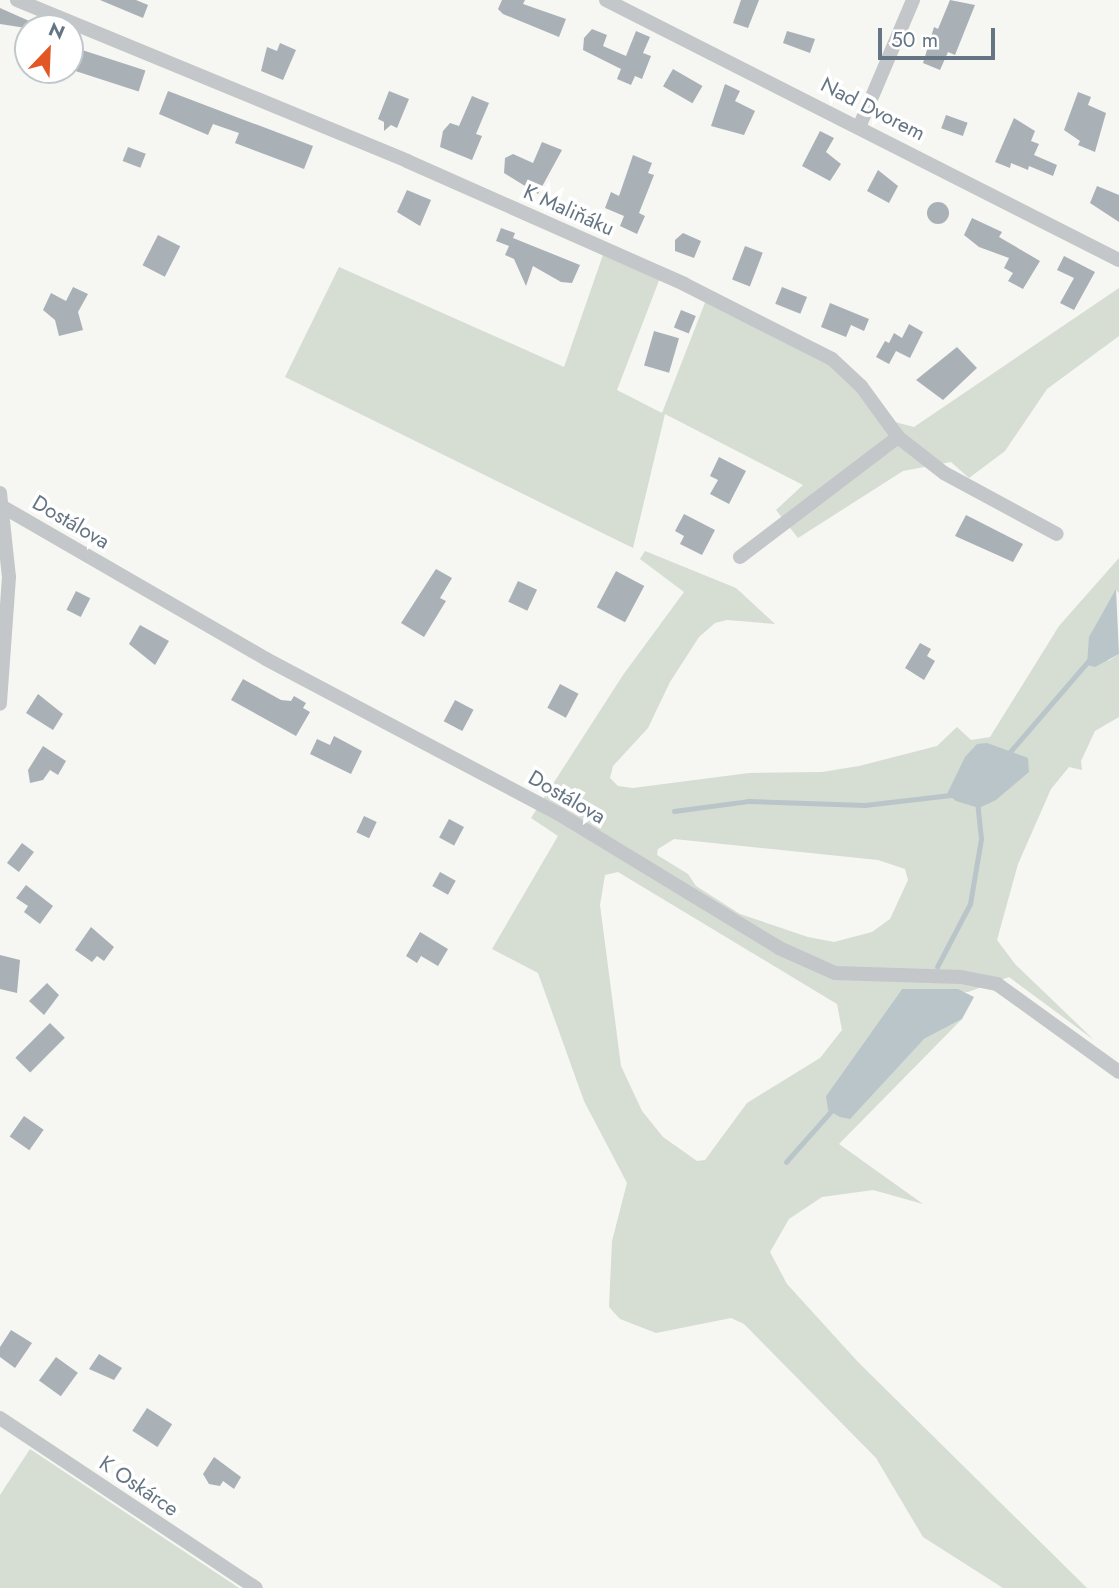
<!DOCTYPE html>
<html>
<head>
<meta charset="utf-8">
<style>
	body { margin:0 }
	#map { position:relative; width:1119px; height:1588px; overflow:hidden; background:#f6f6f2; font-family:Jost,sans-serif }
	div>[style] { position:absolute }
	.green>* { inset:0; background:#d6ddd3 }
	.water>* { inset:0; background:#bac5c9 }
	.stream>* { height:4.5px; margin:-2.25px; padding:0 2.25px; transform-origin:2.25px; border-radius:2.25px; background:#bac5c9 }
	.building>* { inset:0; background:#a9b1b7; transform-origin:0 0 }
	.round { border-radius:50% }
	.minor>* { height:14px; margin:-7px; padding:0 7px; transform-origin:7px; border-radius:7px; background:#c3c7ca }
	span { translate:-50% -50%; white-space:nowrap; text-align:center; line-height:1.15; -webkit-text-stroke:7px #fff; paint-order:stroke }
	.street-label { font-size:21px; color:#657583 }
	.north { position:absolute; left:14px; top:14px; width:70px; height:70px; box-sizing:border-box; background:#fff; border:2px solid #c1c8cd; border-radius:50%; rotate:23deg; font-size:19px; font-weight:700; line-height:28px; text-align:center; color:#657583 }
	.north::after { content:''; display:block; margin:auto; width:24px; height:32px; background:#e35725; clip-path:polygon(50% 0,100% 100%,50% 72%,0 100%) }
	.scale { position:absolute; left:878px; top:28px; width:117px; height:32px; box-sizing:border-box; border:4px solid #657583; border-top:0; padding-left:9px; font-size:21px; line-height:24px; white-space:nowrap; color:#657583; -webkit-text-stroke:5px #fff; paint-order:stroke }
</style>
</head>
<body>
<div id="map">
	<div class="green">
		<div style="clip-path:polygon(604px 252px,660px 278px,617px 390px,662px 413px,706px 300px,824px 359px,859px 387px,880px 418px,914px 427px,1119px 288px,1119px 336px,1047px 389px,1005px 451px,969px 478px,951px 462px,903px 471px,798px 538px,776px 510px,803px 485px,665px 414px,633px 548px,285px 377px,339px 267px,564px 367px)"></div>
		<div style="clip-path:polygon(evenodd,645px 551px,736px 588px,775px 624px,727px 620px,715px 623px,699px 637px,670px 682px,648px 728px,613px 766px,610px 778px,618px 786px,633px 788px,749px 773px,822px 772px,859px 766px,937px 746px,957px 727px,971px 740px,990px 737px,1059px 626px,1119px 558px,1119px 593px,1116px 590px,1108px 661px,1119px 654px,1119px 717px,1095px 731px,1081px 761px,1082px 770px,1069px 767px,1051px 789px,1018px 864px,997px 940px,1015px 964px,1094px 1040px,1009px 977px,968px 992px,902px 989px,826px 1096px,905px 1057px,924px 1039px,962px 1019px,839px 1144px,923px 1204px,873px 1190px,822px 1197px,789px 1219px,770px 1252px,787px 1284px,858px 1362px,1087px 1588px,1003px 1588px,923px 1537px,876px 1458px,744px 1324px,731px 1318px,656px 1333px,620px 1319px,609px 1307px,612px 1241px,627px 1183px,584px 1101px,538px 973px,492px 949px,558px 836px,531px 818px,623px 675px,684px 592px,640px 559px,645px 551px,674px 839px,878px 860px,905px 869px,908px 880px,890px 919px,872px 932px,834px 942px,808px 937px,740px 914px,696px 886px,688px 874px,657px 855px,658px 849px,674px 839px,645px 551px,618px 872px,837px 1004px,842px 1030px,820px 1058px,747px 1103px,705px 1160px,697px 1161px,663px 1137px,642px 1111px,621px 1066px,600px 905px,605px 875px,618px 872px)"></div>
		<div style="clip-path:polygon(30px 1449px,239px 1588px,0 1588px,0 1495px)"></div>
	</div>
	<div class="water">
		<div style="clip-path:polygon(1116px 589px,1119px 654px,1095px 667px,1087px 665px,1089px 637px)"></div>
		<div style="clip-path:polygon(987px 743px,1028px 758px,1029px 772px,996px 800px,979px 808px,956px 801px,947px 794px,965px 757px,977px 744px)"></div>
		<div style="clip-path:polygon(902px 989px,958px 989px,974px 997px,962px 1019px,924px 1039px,850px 1119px,840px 1117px,828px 1110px,826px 1096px)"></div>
	</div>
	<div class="stream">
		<div style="left:1009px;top:753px;width:124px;rotate:-49.2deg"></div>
		<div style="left:674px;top:811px;width:76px;rotate:-7.6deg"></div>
		<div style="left:749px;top:801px;width:116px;rotate:2deg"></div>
		<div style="left:865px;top:805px;width:88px;rotate:-6.6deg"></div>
		<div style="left:937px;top:967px;width:71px;rotate:-62.4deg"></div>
		<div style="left:970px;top:904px;width:66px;rotate:-80.4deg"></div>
		<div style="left:981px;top:839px;width:37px;rotate:-96deg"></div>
		<div style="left:786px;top:1162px;width:72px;rotate:-48.4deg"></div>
	</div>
	<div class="building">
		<div style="clip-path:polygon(100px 0,136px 0,148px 5px,143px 18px)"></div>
		<div style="clip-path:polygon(502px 0,525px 0,523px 4px,566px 19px,559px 37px,503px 14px,498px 9px)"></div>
		<div style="clip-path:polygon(741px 0,759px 0,748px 28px,733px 23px)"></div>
		<div style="clip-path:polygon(950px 0,975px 5px,955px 55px,948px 52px,940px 70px,923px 63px,934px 27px,938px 29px)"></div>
		<div style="clip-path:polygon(0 8px,45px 28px,28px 28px,28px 58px,14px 51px,26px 28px,0 24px)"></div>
		<div style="clip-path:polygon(592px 29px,607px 35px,603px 46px,626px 56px,636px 31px,650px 37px,643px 53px,651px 56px,642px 79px,635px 76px,631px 85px,617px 79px,621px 69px,583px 50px,584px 38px)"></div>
		<div style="clip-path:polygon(787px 31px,815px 39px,810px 53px,783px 43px)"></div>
		<div style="clip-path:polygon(280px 43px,296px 50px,283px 80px,261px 71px,267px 47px,277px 51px)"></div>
		<div style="left:76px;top:48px;width:73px;height:22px;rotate:18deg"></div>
		<div style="left:673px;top:69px;width:34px;height:20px;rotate:30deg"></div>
		<div style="clip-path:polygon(725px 84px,740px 91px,735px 101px,755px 111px,744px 135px,711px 126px)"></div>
		<div style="clip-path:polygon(168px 91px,313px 146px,304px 169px,235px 143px,239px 133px,213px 124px,208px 135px,159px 114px)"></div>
		<div style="clip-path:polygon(389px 91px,409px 99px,397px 128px,391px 125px,384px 131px,384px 122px,378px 119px)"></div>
		<div style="clip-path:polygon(1078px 92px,1091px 97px,1088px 105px,1106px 113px,1095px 152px,1078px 145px,1080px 141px,1064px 130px)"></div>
		<div style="clip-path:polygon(472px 96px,489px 103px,476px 134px,482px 136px,472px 160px,440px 147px,443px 131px,450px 123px,459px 126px)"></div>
		<div style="left:946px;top:115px;width:23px;height:14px;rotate:20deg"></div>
		<div style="clip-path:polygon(1014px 118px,1035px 131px,1031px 141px,1039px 144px,1034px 155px,1057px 165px,1053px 176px,1029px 166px,1028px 170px,1011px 163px,1010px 168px,995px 162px)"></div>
		<div style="clip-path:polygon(820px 131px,834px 138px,826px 152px,841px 164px,830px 181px,802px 166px)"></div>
		<div style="clip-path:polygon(542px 142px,562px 150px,538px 194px,504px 173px,505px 158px,513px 154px,533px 163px)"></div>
		<div style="left:128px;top:147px;width:19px;height:15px;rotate:21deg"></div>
		<div style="clip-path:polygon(633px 155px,652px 163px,648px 173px,654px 175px,639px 213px,645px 216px,637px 234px,620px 226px,624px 216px,605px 208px,611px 192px,619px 196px)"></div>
		<div style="clip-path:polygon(878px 170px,898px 186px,889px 203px,867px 191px)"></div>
		<div style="clip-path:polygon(1097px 186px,1119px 195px,1119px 222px,1090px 203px)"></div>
		<div style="clip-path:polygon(407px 190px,431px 200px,420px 226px,397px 212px)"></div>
		<div class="round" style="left:927px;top:202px;width:22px;height:22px"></div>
		<div style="clip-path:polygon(972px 218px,1002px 232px,999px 237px,1040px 261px,1023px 289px,1008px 281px,1013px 273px,1004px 268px,1009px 258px,979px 247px,964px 235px)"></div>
		<div style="clip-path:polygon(501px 228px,515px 233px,513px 238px,580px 265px,572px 283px,561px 282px,533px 266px,526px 286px,514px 259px,505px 255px,509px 246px,496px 241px)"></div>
		<div style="clip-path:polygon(683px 233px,701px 241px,694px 258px,675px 251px,675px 240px)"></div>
		<div style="left:158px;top:235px;width:25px;height:34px;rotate:27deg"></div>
		<div style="left:745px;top:246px;width:19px;height:36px;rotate:21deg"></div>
		<div style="clip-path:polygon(1064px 256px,1095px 272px,1074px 310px,1060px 303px,1074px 278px,1057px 270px)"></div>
		<div style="clip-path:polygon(73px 287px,88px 294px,78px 312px,83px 330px,59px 336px,55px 320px,43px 310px,51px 293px,66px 301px)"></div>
		<div style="left:782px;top:287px;width:27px;height:18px;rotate:22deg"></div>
		<div style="clip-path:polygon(830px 303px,869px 319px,864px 331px,851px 325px,846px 337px,821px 327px)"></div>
		<div style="left:681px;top:310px;width:16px;height:19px;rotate:22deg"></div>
		<div style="clip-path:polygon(909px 324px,923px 332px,910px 358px,896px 351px,889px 364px,876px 357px,885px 341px,889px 343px,894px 333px,902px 338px)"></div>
		<div style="left:654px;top:331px;width:26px;height:36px;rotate:16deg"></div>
		<div style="clip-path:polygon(957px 347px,977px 368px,943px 400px,916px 380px)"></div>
		<div style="clip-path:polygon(719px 457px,746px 471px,729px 504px,710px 494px,718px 480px,710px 476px)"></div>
		<div style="clip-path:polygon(684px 514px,715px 530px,702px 555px,680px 544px,684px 536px,675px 531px)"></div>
		<div style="clip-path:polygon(966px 515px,1023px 544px,1013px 562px,955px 536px)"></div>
		<div style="clip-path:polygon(436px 569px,452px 578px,440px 598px,446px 601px,424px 637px,401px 623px)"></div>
		<div style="left:616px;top:571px;width:32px;height:41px;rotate:28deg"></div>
		<div style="left:518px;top:581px;width:21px;height:23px;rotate:25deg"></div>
		<div style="left:76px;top:591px;width:16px;height:21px;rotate:27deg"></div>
		<div style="clip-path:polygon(140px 625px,169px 641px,155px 665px,129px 644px)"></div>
		<div style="clip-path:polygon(920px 643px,931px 649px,927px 656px,935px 661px,924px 680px,905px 668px)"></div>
		<div style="clip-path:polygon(243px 679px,281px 700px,291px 701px,294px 696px,306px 703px,303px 708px,310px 712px,296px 736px,231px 700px)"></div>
		<div style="left:560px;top:684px;width:21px;height:27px;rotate:28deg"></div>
		<div style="clip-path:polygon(38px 694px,63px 714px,53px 730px,26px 713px)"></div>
		<div style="left:455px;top:700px;width:21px;height:24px;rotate:28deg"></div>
		<div style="clip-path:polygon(334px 736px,362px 751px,351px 774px,310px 754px,317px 739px,330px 745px)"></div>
		<div style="clip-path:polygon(43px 746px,66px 761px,58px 775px,50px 770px,43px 780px,30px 783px,28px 770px)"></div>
		<div style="left:364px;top:816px;width:14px;height:18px;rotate:25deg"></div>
		<div style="left:449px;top:819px;width:17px;height:21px;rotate:28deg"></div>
		<div style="left:22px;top:843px;width:15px;height:25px;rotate:37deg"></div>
		<div style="left:440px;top:872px;width:18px;height:16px;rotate:29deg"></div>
		<div style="clip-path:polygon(26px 885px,53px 906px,40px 924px,24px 912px,28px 906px,16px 898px)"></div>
		<div style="clip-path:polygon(91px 927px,114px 947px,104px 961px,97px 956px,92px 962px,75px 950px)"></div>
		<div style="clip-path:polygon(420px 932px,448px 949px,438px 966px,421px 956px,417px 963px,406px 956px)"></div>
		<div style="clip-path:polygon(0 955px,20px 960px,17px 993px,0 989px)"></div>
		<div style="clip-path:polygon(47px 983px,59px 995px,44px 1015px,29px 1001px)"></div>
		<div style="left:50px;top:1023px;width:21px;height:49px;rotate:45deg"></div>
		<div style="left:24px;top:1116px;width:24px;height:25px;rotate:35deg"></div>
		<div style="clip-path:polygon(11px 1330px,32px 1343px,15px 1368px,0 1357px,0 1347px)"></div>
		<div style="clip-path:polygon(99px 1354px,122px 1368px,114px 1380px,89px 1369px)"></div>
		<div style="left:56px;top:1357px;width:27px;height:29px;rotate:36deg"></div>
		<div style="left:147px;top:1408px;width:30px;height:27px;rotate:33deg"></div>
		<div style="clip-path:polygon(214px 1457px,241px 1477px,234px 1489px,223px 1481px,220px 1486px,209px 1484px,203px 1474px)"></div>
	</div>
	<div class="minor">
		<div style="left:17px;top:0;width:422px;rotate:22.4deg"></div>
		<div style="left:407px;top:161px;width:303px;rotate:23.9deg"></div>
		<div style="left:684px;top:284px;width:166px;rotate:26.9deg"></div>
		<div style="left:832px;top:359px;width:40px;rotate:43deg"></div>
		<div style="left:861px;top:386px;width:63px;rotate:54deg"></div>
		<div style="left:898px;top:437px;width:58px;rotate:38deg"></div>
		<div style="left:944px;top:473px;width:128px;rotate:28.4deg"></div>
		<div style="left:606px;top:0;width:575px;rotate:26.88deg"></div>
		<div style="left:860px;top:125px;width:136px;rotate:-67deg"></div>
		<div style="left:0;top:493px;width:84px;rotate:83.9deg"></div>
		<div style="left:9px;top:577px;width:127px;rotate:94.1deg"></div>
		<div style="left:3px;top:507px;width:304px;rotate:30deg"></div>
		<div style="left:266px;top:659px;width:331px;rotate:27.9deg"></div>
		<div style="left:559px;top:814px;width:258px;rotate:31.3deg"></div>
		<div style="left:779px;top:948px;width:61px;rotate:24.1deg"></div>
		<div style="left:835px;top:973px;width:126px;rotate:1.8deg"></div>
		<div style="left:961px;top:977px;width:37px;rotate:11deg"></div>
		<div style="left:997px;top:984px;width:150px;rotate:35.8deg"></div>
		<div style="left:740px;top:557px;width:198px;rotate:-37.2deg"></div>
		<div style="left:0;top:1418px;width:307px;rotate:33.6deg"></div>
	</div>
	<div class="street-label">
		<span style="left:873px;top:109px;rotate:27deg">Nad Dvorem</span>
		<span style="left:569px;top:210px;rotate:24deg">K Maliňáku</span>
		<span style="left:71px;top:522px;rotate:30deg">Dostálova</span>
		<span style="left:567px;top:797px;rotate:30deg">Dostálova</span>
		<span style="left:139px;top:1486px;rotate:34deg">K Oskárce</span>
	</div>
	<div class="north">N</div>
	<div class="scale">50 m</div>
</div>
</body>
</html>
